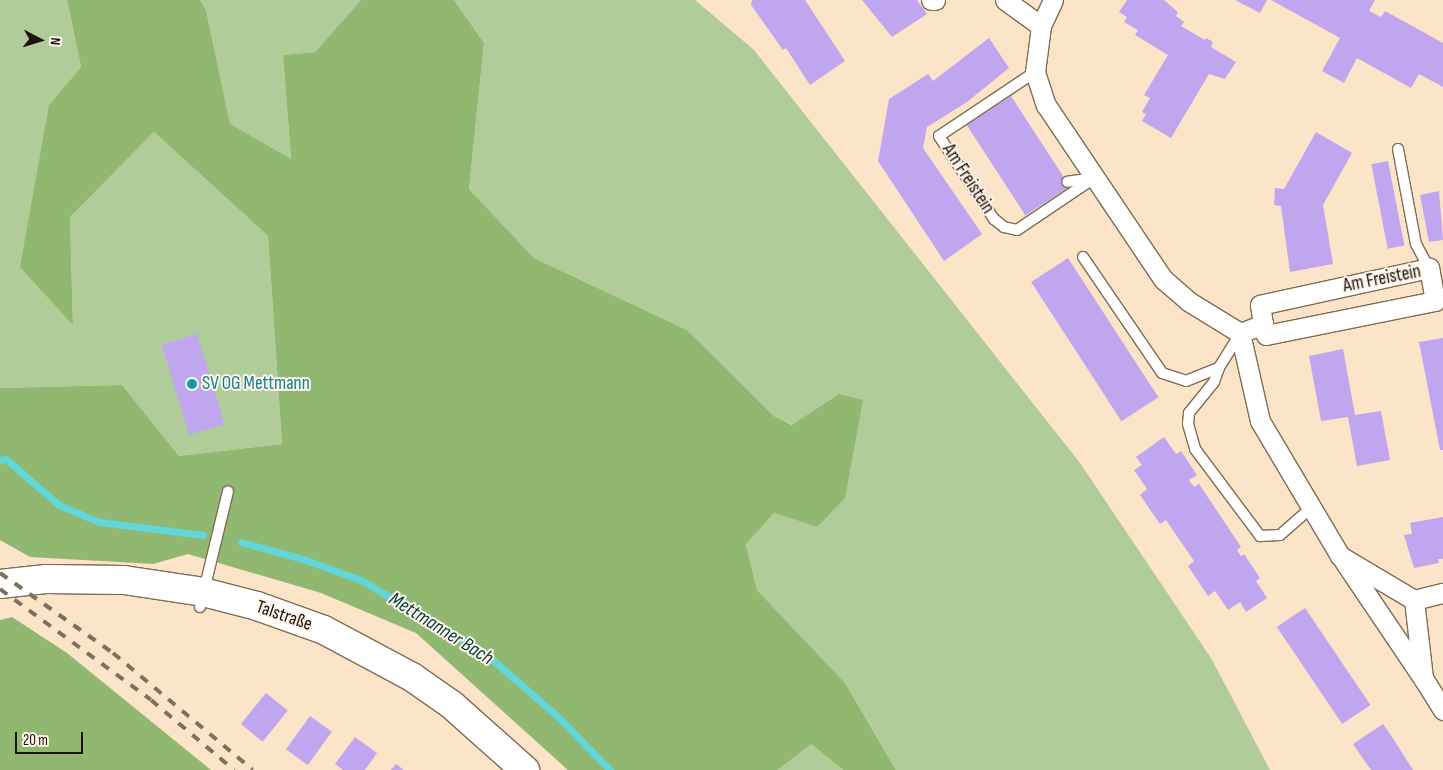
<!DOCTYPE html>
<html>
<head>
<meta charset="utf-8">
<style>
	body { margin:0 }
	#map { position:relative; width:1443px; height:770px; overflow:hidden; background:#fce4c9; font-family:"Sofia Sans Condensed",sans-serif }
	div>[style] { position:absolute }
	.green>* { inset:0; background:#b0cd99 }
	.forest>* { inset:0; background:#91b870 }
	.stream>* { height:7px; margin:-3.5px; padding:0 3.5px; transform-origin:3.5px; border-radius:3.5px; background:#61d7da }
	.building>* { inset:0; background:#c0a6ef; transform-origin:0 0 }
	.roads { filter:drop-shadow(1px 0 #816c54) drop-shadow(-1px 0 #816c54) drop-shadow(0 1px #816c54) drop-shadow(0 -1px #816c54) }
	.service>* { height:10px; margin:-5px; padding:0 5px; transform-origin:5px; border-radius:5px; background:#fff }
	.minor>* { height:19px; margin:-9.5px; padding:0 9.5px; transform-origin:9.5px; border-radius:9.5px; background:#fff }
	.secondary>* { height:28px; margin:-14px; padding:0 14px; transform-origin:14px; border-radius:14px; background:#fff }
	.rail>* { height:4px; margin-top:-2px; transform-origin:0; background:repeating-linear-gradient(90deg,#7e6f5e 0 9px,transparent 0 18px) }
	.dots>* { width:14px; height:14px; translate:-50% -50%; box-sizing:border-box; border:2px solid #fef4e9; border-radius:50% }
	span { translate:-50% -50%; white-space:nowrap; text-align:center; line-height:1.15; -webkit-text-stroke:4px #fef4e9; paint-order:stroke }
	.street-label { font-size:19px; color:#1c140a }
	.culture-label { font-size:19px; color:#0d838f }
	.left { translate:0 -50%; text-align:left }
	.water-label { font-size:20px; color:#064041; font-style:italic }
	.north { position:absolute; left:15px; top:15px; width:50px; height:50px; -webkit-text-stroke:4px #fef4e9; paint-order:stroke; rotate:95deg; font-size:14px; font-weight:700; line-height:20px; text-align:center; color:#1c140a }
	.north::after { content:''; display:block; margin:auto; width:18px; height:22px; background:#1c140a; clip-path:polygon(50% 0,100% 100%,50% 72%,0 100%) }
	.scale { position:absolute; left:15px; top:732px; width:68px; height:22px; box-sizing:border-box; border:2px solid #1c140a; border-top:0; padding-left:6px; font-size:15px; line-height:18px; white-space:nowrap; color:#1c140a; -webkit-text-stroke:4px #fef4e9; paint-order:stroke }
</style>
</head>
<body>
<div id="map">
	<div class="green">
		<div style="clip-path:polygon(0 0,67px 0,81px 67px,49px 105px,73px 324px,70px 217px,154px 132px,268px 236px,282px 444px,179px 456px,122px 385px,0 388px)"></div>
		<div style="clip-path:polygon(200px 0,361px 0,315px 52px,283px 55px,291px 160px,230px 125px,206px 10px)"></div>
		<div style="clip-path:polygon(454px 0,695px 0,754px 50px,1080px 463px,1211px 658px,1270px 770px,896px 770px,845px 683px,757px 590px,746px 543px,774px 513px,817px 527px,839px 394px,793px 425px,774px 416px,687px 330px,534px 258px,469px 189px,484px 43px)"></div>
		<div style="clip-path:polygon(811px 744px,843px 770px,778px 770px)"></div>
	</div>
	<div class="forest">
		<div style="clip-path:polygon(67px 0,200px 0,206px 10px,230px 124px,291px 159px,283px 55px,315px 52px,361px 0,454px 0,484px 43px,469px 189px,534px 258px,687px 330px,774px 416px,792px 425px,839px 394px,863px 400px,845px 498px,817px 527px,774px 513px,746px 544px,757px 590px,845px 683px,896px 770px,843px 770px,811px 744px,778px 770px,568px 770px,416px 633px,321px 593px,188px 554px,153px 564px,30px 557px,0 540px,0 388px,122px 385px,179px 456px,282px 444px,268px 236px,154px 132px,70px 217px,73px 325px,20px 267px,49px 105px,81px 67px)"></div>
		<div style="clip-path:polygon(12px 617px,67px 653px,211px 770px,0 770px,0 620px)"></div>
	</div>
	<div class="stream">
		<div style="left:0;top:460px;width:6px;rotate:-9deg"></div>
		<div style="left:6px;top:459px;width:70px;rotate:41deg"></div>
		<div style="left:59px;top:505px;width:43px;rotate:23deg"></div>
		<div style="left:99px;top:522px;width:105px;rotate:7.1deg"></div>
		<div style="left:241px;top:542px;width:67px;rotate:15.5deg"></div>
		<div style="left:306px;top:560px;width:59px;rotate:20deg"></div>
		<div style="left:361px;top:580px;width:144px;rotate:30.5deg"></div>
		<div style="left:485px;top:653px;width:96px;rotate:41.2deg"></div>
		<div style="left:557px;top:716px;width:76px;rotate:45.5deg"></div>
	</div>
	<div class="building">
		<div style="clip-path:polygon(752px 0,805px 0,845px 61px,810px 85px,786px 48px,783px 50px,751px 5px)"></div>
		<div style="clip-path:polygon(862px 0,917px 0,927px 14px,892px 37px)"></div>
		<div style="clip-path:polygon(1127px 0,1164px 0,1178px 12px,1176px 16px,1184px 22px,1181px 26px,1205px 40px,1206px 38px,1213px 42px,1211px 47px,1236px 62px,1225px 79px,1209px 74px,1171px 138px,1142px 121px,1146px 114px,1142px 112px,1150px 98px,1144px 95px,1168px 55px,1135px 35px,1138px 30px,1124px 22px,1127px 17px,1119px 12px)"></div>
		<div style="clip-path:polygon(1235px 0,1267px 0,1260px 13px)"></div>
		<div style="clip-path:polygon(1271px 0,1375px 0,1369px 11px,1381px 17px,1385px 11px,1443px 43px,1443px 87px,1419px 74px,1411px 88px,1357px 58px,1344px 83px,1322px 71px,1340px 38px)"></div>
		<div style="clip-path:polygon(989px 38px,1009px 68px,967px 102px,927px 127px,923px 148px,982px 234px,944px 261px,878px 161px,889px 99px,928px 74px,933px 81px)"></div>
		<div style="left:1011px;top:96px;width:108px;height:53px;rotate:57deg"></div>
		<div style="clip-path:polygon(1316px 132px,1352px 153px,1323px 205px,1333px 264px,1290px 272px,1281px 206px,1274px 205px,1275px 188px,1284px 189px)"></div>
		<div style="left:1388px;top:161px;width:86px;height:17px;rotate:79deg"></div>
		<div style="clip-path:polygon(1439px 191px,1443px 240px,1429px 242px,1420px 195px)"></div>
		<div style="left:1068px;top:258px;width:166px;height:44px;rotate:57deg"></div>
		<div style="left:197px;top:334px;width:94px;height:37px;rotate:73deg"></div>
		<div style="clip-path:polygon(1443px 338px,1443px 450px,1440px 450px,1419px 342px)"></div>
		<div style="clip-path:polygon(1343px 349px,1355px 415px,1381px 411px,1390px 460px,1357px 466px,1348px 417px,1321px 421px,1309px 356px)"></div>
		<div style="clip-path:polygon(1164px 437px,1176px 454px,1181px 451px,1197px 475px,1189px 480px,1194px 487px,1199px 484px,1241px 547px,1237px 550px,1241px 556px,1244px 554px,1260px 578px,1256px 581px,1267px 598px,1246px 612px,1240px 602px,1228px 610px,1215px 591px,1208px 596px,1188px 566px,1194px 561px,1166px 520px,1160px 524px,1140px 495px,1147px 489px,1134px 470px,1142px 465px,1136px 457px)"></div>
		<div style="clip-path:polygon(1443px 517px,1443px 559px,1438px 559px,1439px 563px,1414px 568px,1404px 535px,1412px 534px,1410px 523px)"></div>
		<div style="left:1305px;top:608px;width:117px;height:34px;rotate:56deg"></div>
		<div style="left:266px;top:693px;width:28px;height:40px;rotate:39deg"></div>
		<div style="left:310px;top:716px;width:27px;height:41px;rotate:36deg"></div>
		<div style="clip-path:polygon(1383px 724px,1394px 740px,1413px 770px,1371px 770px,1364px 760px,1353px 744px)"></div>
		<div style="clip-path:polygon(355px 737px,377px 753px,365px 770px,343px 770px,335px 764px)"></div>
		<div style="clip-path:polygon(396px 764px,404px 770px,391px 770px)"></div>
	</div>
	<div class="roads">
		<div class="service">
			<div style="left:1035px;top:72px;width:115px;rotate:146.3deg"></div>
			<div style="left:939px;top:136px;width:100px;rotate:56.5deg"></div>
			<div style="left:994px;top:219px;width:13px;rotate:39deg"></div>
			<div style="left:1004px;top:227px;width:13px;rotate:13deg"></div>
			<div style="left:1017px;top:230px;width:93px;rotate:-34deg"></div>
			<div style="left:1094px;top:178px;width:27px;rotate:172deg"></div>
			<div style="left:1398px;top:149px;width:97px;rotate:79.3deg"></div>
			<div style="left:1416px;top:244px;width:27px;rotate:62deg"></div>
			<div style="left:1083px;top:257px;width:140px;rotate:55.7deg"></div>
			<div style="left:1162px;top:373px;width:25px;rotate:18deg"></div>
			<div style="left:1186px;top:381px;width:35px;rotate:-22deg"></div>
			<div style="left:1240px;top:334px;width:40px;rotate:122deg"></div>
			<div style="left:1219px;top:368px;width:15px;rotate:110deg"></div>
			<div style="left:1214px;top:382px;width:40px;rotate:129deg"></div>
			<div style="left:1189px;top:413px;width:11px;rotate:95deg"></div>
			<div style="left:1188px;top:424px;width:26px;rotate:74deg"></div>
			<div style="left:1195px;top:449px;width:109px;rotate:53.2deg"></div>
			<div style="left:1260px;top:536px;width:20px;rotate:-3deg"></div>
			<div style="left:1280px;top:535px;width:41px;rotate:-41.1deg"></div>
			<div style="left:200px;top:607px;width:119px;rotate:-76.4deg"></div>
		</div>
		<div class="minor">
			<div style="left:931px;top:0;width:4px"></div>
			<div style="left:1005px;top:0;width:44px;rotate:35.8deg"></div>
			<div style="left:1053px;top:0;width:29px;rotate:115deg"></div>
			<div style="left:1041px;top:26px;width:46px;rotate:97.4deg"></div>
			<div style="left:1035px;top:72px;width:35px;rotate:72deg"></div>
			<div style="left:1046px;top:105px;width:210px;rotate:56.1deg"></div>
			<div style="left:1163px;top:279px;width:33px;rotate:41deg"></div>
			<div style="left:1188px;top:301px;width:61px;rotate:31.6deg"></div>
			<div style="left:1240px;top:333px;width:90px;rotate:77.2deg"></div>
			<div style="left:1260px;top:421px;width:157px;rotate:59.3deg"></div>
			<div style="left:1340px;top:556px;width:86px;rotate:30.7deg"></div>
			<div style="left:1414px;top:600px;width:79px;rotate:83.4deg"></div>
			<div style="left:1423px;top:678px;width:38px;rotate:58deg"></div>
			<div style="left:1240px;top:333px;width:25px;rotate:-21deg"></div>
			<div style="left:1263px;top:324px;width:11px;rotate:75deg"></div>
			<div style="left:1266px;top:335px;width:172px;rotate:-11.4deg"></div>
			<div style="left:1435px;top:301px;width:34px;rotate:-100deg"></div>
			<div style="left:1429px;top:268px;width:173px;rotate:167.7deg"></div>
			<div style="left:1260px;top:305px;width:19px;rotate:81deg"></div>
			<div style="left:1344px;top:561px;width:138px;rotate:56deg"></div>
			<div style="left:1414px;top:600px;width:30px;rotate:-14deg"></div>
		</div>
		<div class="secondary">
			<div style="left:0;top:584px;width:46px;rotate:-6.2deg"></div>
			<div style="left:46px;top:579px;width:78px;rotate:0.7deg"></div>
			<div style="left:124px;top:580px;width:80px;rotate:8.6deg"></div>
			<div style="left:203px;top:592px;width:56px;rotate:14.5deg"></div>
			<div style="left:257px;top:606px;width:71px;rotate:19.7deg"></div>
			<div style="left:324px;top:630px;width:100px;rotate:28.1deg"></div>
			<div style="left:412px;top:677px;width:49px;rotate:35deg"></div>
			<div style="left:452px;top:705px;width:98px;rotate:41.7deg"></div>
		</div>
	</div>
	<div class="rail">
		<div style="left:0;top:573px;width:138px;rotate:35.3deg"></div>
		<div style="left:113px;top:653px;width:182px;rotate:39.9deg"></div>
		<div style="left:0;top:589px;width:187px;rotate:36.3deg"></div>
		<div style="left:151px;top:700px;width:109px;rotate:40.1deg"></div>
	</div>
	<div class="dots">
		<div style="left:192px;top:384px;background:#0f9aa8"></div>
	</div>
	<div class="street-label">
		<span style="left:968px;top:179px;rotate:57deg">Am Freistein</span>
		<span style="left:1382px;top:279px;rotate:-11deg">Am Freistein</span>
		<span style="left:284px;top:616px;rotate:19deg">Talstraße</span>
	</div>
	<div class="culture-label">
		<span class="left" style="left:202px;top:384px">SV OG Mettmann</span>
	</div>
	<div class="water-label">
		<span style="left:441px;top:629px;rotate:32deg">Mettmanner Bach</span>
	</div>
	<div class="north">N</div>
	<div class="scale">20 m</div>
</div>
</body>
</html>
